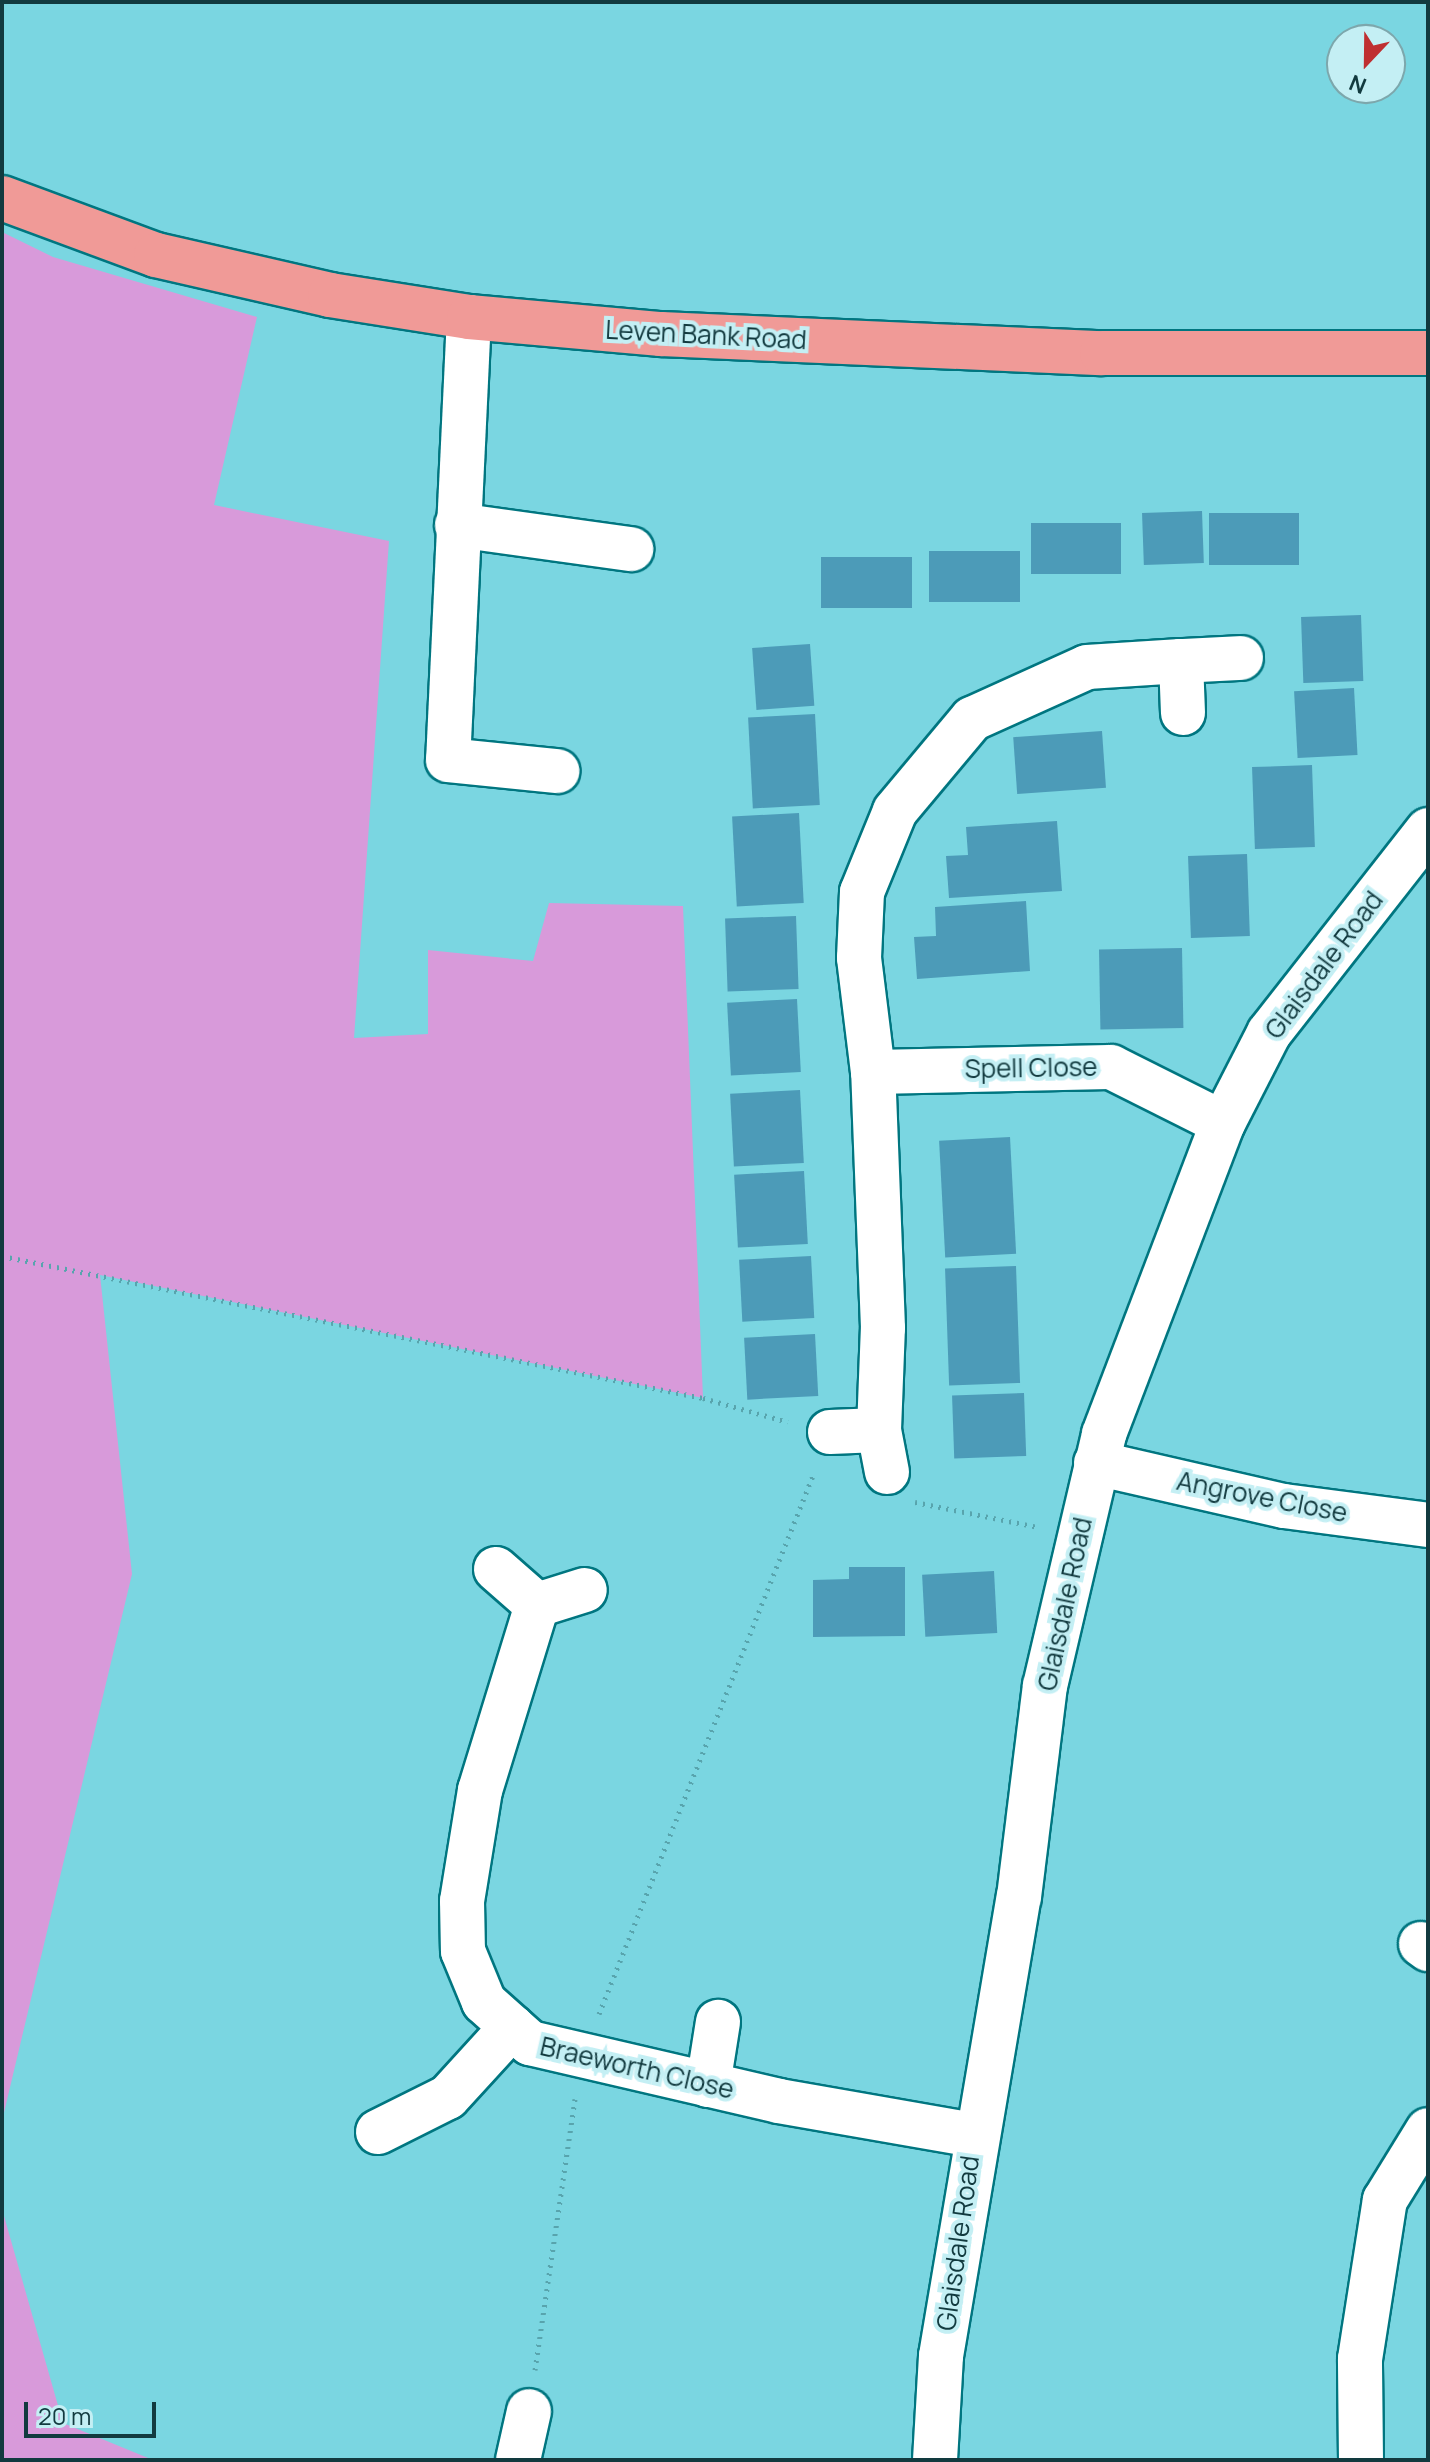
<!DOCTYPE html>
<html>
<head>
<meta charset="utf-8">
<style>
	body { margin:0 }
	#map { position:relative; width:1430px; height:2462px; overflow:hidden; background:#7ad6e1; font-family:Manrope,sans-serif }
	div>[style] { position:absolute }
	.green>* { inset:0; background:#d89ada }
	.building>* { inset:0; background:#4c9bb8; transform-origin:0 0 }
	.path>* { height:5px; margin-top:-2.5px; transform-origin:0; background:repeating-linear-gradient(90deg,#58a4ad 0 2px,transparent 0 8px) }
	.roads { filter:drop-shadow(2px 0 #007680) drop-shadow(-2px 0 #007680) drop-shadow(0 2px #007680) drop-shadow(0 -2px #007680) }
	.minor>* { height:44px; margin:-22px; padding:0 22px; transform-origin:22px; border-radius:22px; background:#fff }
	.major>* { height:44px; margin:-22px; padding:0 22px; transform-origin:22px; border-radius:22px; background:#f09a97 }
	span { translate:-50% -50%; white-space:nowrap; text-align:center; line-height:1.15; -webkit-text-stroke:8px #c4eff4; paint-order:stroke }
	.street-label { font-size:26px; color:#123a3f }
	.frame { position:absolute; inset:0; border:4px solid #123a3f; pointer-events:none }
	.north { position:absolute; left:1326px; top:24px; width:80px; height:80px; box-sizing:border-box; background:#c4eff4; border:2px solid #7da7ac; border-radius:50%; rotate:202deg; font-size:22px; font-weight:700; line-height:32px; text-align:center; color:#123a3f }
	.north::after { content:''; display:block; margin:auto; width:28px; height:36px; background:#bf2f31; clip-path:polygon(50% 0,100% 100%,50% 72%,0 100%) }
	.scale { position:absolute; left:24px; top:2402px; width:132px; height:36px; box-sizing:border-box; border:4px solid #123a3f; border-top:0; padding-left:10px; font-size:24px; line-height:28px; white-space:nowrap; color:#123a3f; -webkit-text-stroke:6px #c4eff4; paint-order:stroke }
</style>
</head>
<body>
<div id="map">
	<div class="green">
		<div style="clip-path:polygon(2px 232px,53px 257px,257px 317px,214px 505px,389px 541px,354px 1038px,428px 1034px,428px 950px,533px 961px,549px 903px,683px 906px,703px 1398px,100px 1275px,132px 1574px,2px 2121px)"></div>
		<div style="clip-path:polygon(2px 2209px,63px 2423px,153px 2460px,2px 2460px)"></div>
	</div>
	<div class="building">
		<div style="left:1202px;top:511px;width:52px;height:60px;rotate:88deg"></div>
		<div style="left:1209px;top:513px;width:90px;height:52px"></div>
		<div style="left:1031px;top:523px;width:90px;height:51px"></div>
		<div style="left:929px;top:551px;width:91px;height:51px"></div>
		<div style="left:821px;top:557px;width:91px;height:51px"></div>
		<div style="left:1361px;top:615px;width:66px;height:60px;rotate:88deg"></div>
		<div style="left:810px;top:644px;width:62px;height:58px;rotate:86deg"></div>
		<div style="left:1354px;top:688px;width:67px;height:60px;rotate:87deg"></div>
		<div style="left:815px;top:714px;width:91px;height:67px;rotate:87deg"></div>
		<div style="left:1102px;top:731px;width:57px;height:89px;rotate:86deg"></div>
		<div style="left:1312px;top:765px;width:82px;height:60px;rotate:88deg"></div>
		<div style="left:799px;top:813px;width:90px;height:67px;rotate:87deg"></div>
		<div style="clip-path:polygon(1057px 821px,1062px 891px,949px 898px,946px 856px,968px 855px,966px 827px)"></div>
		<div style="left:1247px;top:854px;width:82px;height:59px;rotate:88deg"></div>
		<div style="clip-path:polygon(1026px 901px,1030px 971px,917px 979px,914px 937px,936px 936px,935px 907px)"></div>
		<div style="left:796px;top:916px;width:73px;height:71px;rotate:88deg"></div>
		<div style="left:1182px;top:948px;width:80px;height:83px;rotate:89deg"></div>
		<div style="left:797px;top:999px;width:73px;height:70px;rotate:87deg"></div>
		<div style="left:800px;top:1090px;width:73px;height:70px;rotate:87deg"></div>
		<div style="left:1010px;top:1137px;width:117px;height:71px;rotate:87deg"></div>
		<div style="left:804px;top:1171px;width:73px;height:70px;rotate:87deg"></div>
		<div style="left:811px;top:1256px;width:62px;height:72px;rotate:87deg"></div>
		<div style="left:1016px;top:1266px;width:117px;height:71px;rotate:88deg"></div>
		<div style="left:815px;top:1334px;width:62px;height:71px;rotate:87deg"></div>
		<div style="left:1024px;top:1393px;width:63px;height:72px;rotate:88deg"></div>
		<div style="clip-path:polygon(849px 1567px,905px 1567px,905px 1636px,813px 1637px,813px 1580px,849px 1579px)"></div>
		<div style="left:994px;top:1571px;width:62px;height:72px;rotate:87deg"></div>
	</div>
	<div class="path">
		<div style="left:2px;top:1256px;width:715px;rotate:11.45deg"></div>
		<div style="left:703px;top:1398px;width:88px;rotate:15.8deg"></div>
		<div style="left:915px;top:1502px;width:126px;rotate:11.5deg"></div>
		<div style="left:599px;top:2014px;width:582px;rotate:-68.33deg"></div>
		<div style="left:535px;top:2370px;width:274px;rotate:-81.6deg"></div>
	</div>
	<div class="roads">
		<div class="minor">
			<div style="left:469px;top:317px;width:443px;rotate:92.7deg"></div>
			<div style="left:448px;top:760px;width:110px;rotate:5.8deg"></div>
			<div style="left:457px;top:525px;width:176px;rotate:7.9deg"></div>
			<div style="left:1181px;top:661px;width:60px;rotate:-2.9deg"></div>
			<div style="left:873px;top:1072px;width:238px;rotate:-1.2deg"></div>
			<div style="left:1111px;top:1067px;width:125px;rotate:26.6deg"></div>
			<div style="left:830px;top:1432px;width:49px;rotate:-2.3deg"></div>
			<div style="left:1096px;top:1463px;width:193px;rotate:12.9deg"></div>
			<div style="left:1284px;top:1506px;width:145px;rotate:7.5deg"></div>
			<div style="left:887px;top:1472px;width:43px;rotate:-100.8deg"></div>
			<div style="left:879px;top:1430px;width:102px;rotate:-87.8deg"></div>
			<div style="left:883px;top:1328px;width:256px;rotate:-92.2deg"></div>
			<div style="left:873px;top:1072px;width:115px;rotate:-97deg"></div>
			<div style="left:859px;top:958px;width:66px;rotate:-87.4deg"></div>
			<div style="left:862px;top:892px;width:87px;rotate:-67.8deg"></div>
			<div style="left:895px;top:811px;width:120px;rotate:-50.1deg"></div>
			<div style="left:972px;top:719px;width:126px;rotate:-24.3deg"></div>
			<div style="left:1087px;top:667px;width:94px;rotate:-3.7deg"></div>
			<div style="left:1181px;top:661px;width:52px;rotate:87.8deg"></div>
			<div style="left:496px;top:1569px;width:55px;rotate:41.3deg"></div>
			<div style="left:537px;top:1605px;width:50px;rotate:-17.4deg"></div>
			<div style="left:537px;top:1605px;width:194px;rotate:107.1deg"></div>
			<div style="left:480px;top:1790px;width:112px;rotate:99.2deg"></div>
			<div style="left:462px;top:1901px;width:50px;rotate:88.9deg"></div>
			<div style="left:463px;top:1951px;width:55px;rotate:67.6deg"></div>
			<div style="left:484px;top:2002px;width:62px;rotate:41.7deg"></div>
			<div style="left:530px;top:2043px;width:256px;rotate:13.1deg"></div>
			<div style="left:779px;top:2101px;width:198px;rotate:9.9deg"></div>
			<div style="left:1421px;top:1944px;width:9px;rotate:36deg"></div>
			<div style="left:708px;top:2085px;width:64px;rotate:-81deg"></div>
			<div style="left:378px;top:2132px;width:78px;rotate:-26.6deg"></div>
			<div style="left:448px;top:2097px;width:95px;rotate:-47.6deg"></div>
			<div style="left:518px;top:2460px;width:50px;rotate:-77.3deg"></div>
			<div style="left:935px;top:2460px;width:104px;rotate:-86.7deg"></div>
			<div style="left:941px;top:2356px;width:466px;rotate:-80.4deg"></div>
			<div style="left:1019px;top:1897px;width:213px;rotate:-83deg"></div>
			<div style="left:1045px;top:1686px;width:259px;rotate:-76.8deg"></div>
			<div style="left:1104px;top:1434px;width:333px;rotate:-69.1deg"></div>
			<div style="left:1223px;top:1123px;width:101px;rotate:-62.9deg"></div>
			<div style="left:1269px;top:1033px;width:258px;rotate:-51.9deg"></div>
			<div style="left:1361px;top:2460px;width:101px;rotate:-90.6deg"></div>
			<div style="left:1360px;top:2359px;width:161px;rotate:-81.1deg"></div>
			<div style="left:1385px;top:2200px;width:82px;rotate:-58.4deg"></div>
		</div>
		<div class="major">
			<div style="left:2px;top:198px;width:164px;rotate:20.3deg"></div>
			<div style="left:156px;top:255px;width:179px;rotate:12.9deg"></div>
			<div style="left:330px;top:295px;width:141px;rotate:9deg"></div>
			<div style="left:469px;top:317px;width:193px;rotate:5.1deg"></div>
			<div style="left:661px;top:334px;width:441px;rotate:2.5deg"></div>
			<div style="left:1102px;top:353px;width:326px"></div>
		</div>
	</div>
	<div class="street-label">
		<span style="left:706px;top:335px;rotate:3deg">Leven Bank Road</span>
		<span style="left:1324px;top:965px;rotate:-53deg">Glaisdale Road</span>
		<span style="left:1031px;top:1068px;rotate:-1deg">Spell Close</span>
		<span style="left:1262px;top:1497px;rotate:11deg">Angrove Close</span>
		<span style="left:1065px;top:1604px;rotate:-78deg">Glaisdale Road</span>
		<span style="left:637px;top:2068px;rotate:13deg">Braeworth Close</span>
		<span style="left:958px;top:2243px;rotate:-82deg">Glaisdale Road</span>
	</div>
	<div class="frame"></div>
	<div class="north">N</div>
	<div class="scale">20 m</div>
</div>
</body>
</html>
